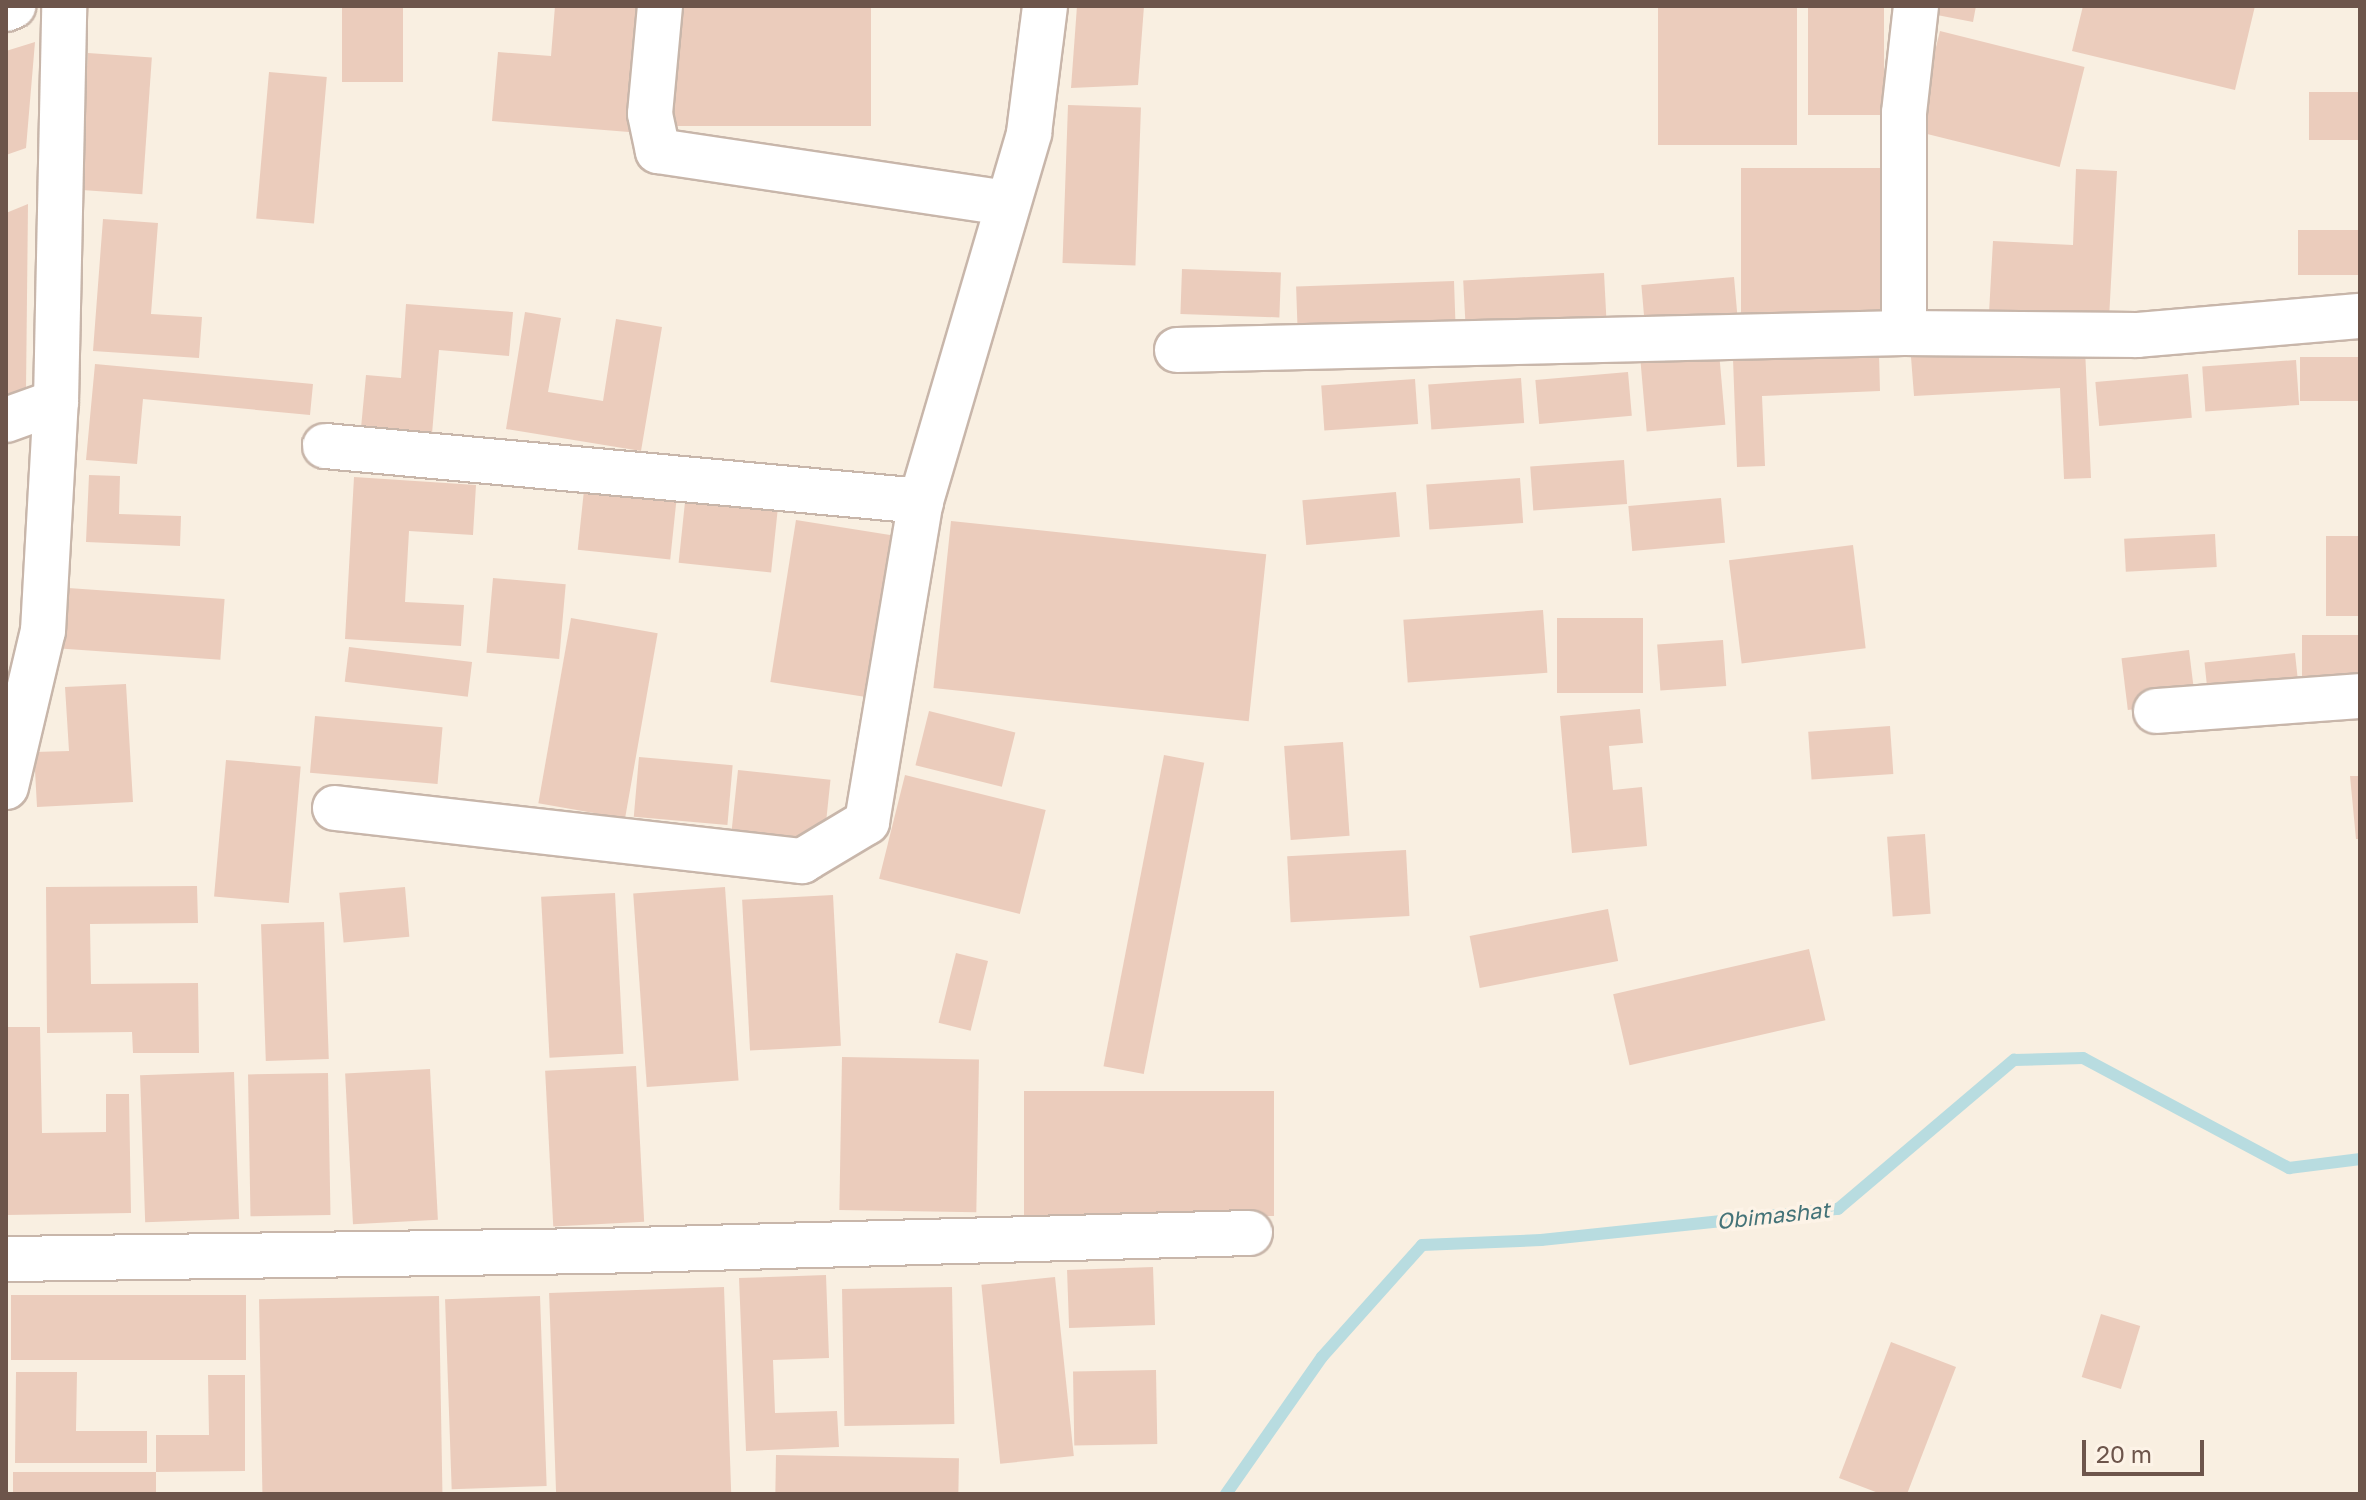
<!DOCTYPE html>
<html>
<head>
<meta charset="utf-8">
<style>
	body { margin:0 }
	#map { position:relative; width:2366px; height:1500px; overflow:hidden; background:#f9efe1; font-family:"Golos Text",sans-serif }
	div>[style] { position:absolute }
	.stream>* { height:12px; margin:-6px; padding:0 6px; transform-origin:6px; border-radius:6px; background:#b8dce0 }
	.building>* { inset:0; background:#ebccbc; transform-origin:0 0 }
	.roads { filter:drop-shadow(2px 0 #c8b6aa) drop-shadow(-2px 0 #c8b6aa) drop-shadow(0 2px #c8b6aa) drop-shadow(0 -2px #c8b6aa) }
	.minor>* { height:44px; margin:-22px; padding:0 22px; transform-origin:22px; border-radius:22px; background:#fff }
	span { translate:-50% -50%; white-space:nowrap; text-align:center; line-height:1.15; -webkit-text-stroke:7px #fdf3e7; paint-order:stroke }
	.water-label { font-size:22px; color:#447378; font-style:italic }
	.frame { position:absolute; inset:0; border:8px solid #6d554b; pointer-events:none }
	.scale { position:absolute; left:2082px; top:1440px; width:122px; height:36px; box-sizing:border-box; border:4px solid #6d554b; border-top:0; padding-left:10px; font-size:24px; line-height:28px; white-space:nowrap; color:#6d554b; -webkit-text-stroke:6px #fdf3e7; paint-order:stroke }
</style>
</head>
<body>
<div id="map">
	<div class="stream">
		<div style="left:1226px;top:1494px;width:167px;rotate:-55deg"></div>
		<div style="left:1322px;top:1357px;width:150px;rotate:-48.2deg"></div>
		<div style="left:1422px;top:1245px;width:119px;rotate:-2.4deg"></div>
		<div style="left:1541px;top:1240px;width:299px;rotate:-6deg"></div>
		<div style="left:1838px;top:1209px;width:231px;rotate:-40.3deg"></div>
		<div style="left:2014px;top:1060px;width:69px;rotate:-1.7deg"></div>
		<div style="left:2083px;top:1058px;width:234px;rotate:28.1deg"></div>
		<div style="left:2289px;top:1168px;width:72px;rotate:-7.2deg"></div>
	</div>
	<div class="building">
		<div style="left:342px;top:6px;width:61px;height:76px"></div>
		<div style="clip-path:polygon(555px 6px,639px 6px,629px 132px,492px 121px,498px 52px,551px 56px)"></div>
		<div style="left:671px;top:6px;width:200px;height:120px"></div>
		<div style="clip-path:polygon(1077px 6px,1144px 6px,1138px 85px,1071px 88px)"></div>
		<div style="left:1658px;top:6px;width:139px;height:139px"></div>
		<div style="left:1808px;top:6px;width:76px;height:109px"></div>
		<div style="clip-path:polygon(1939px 6px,1976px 6px,1973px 22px,1937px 15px)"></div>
		<div style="clip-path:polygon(2083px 6px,2255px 6px,2235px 90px,2072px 51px)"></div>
		<div style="left:1940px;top:31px;width:149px;height:103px;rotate:14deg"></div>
		<div style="clip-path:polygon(35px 42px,26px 148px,6px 155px,6px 51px)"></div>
		<div style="left:88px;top:53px;width:64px;height:137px;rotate:4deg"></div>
		<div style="left:269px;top:72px;width:58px;height:147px;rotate:5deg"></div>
		<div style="left:2360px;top:92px;width:48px;height:51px;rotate:90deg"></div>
		<div style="left:1068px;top:105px;width:73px;height:158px;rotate:2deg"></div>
		<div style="left:1889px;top:168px;width:154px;height:148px;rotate:90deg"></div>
		<div style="clip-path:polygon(2076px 169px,2117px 171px,2109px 319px,1989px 313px,1993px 241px,2073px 245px)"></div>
		<div style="clip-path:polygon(28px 204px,26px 390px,6px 399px,6px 213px)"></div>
		<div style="clip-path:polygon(103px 219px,158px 223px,151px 314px,202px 317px,199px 358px,93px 351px)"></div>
		<div style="left:2360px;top:230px;width:45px;height:62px;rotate:90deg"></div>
		<div style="left:1182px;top:269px;width:99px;height:45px;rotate:2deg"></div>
		<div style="left:1604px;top:273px;width:44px;height:141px;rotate:87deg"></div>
		<div style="left:1734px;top:277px;width:45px;height:93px;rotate:85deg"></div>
		<div style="left:1454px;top:281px;width:46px;height:158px;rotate:88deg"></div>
		<div style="clip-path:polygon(406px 304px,513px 312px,509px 356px,439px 350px,432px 434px,361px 428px,366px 375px,401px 378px)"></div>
		<div style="clip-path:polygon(525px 312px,561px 318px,548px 392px,603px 401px,616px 319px,662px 327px,641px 451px,506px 429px)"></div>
		<div style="clip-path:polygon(2085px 349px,2091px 478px,2064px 479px,2060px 388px,1914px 396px,1911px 357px)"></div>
		<div style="left:1719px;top:352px;width:73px;height:79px;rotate:85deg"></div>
		<div style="clip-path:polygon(1879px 354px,1880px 391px,1762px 396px,1765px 466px,1737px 467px,1733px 359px)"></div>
		<div style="left:2360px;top:357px;width:44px;height:60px;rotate:90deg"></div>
		<div style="left:2296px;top:360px;width:45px;height:94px;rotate:86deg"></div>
		<div style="clip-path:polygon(95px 364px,313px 384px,310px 415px,143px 399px,137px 464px,86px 460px)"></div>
		<div style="left:1628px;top:372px;width:44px;height:93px;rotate:85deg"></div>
		<div style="left:2188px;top:374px;width:44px;height:93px;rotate:85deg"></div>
		<div style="left:1521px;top:378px;width:45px;height:93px;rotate:86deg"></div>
		<div style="left:1415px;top:379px;width:45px;height:94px;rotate:86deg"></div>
		<div style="left:1624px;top:460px;width:44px;height:94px;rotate:86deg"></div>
		<div style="clip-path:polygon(89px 475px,120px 476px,119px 514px,181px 516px,180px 546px,86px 542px)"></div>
		<div style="clip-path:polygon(354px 477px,476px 485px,473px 535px,409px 531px,405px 602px,464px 605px,461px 646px,345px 639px)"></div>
		<div style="left:1520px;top:478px;width:45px;height:94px;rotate:86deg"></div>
		<div style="left:584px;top:490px;width:93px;height:60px;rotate:6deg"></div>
		<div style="left:1396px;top:492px;width:45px;height:94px;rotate:85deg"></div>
		<div style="left:1721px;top:498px;width:45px;height:93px;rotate:85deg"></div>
		<div style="left:685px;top:502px;width:93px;height:61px;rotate:6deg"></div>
		<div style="left:796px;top:520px;width:100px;height:164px;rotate:9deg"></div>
		<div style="left:951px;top:521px;width:317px;height:168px;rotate:6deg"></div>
		<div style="left:2215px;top:534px;width:33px;height:91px;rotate:87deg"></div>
		<div style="left:2360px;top:536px;width:80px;height:34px;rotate:90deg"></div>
		<div style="left:1853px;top:545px;width:104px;height:125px;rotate:83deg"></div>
		<div style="left:493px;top:578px;width:73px;height:75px;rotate:5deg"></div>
		<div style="left:54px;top:587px;width:171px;height:61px;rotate:4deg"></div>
		<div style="left:1543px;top:610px;width:63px;height:140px;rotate:86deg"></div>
		<div style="left:571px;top:618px;width:88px;height:188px;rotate:10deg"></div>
		<div style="left:1643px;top:618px;width:75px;height:86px;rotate:90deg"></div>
		<div style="left:2360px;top:635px;width:45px;height:58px;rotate:90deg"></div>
		<div style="left:1723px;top:640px;width:46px;height:66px;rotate:86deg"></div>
		<div style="left:349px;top:647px;width:124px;height:35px;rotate:7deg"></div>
		<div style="left:2189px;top:650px;width:52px;height:68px;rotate:83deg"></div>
		<div style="left:2295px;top:653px;width:37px;height:91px;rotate:84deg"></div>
		<div style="clip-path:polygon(126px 684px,133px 802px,37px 807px,34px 752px,69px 751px,65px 687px)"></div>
		<div style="clip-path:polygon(1640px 709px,1643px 743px,1609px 746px,1613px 790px,1642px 787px,1647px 846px,1572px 853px,1560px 716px)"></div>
		<div style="left:929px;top:711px;width:89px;height:56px;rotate:14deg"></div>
		<div style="left:315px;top:716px;width:128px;height:57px;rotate:5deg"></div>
		<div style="left:1890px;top:726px;width:48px;height:82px;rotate:86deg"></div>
		<div style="left:1343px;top:742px;width:94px;height:59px;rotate:86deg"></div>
		<div style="left:1164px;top:755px;width:41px;height:317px;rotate:11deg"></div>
		<div style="left:639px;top:757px;width:94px;height:60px;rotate:5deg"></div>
		<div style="left:226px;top:760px;width:75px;height:137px;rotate:5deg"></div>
		<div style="left:738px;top:770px;width:93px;height:60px;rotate:6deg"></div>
		<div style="left:905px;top:775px;width:145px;height:107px;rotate:14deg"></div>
		<div style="clip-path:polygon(2350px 776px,2360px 776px,2360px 839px,2356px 839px)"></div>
		<div style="left:1925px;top:834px;width:80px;height:38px;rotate:86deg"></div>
		<div style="left:1406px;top:850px;width:66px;height:119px;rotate:87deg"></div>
		<div style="clip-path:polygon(197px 886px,198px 923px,90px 924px,91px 984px,198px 983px,199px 1053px,133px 1053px,132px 1032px,47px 1033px,46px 887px)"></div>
		<div style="left:405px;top:887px;width:50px;height:66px;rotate:85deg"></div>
		<div style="left:725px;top:887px;width:194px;height:92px;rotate:86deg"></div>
		<div style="left:615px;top:893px;width:161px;height:74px;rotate:87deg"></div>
		<div style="left:833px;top:895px;width:151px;height:91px;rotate:87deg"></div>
		<div style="left:1608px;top:909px;width:53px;height:141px;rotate:79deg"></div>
		<div style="left:324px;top:922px;width:137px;height:63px;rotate:88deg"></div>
		<div style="left:1809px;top:949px;width:73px;height:201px;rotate:77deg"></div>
		<div style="left:956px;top:953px;width:33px;height:72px;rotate:14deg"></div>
		<div style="clip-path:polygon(6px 1027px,40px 1027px,42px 1133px,106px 1132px,106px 1094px,129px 1094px,131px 1213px,6px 1215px)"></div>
		<div style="left:842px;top:1057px;width:137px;height:153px;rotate:1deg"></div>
		<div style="left:636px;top:1066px;width:156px;height:91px;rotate:87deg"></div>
		<div style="left:430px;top:1069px;width:151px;height:85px;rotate:87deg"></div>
		<div style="left:234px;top:1072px;width:147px;height:94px;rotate:88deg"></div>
		<div style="left:328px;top:1073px;width:142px;height:80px;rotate:89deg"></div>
		<div style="left:1274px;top:1091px;width:125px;height:250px;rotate:90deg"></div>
		<div style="left:1153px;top:1267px;width:58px;height:86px;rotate:88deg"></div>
		<div style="clip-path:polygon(826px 1275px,829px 1358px,773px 1360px,775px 1413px,837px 1411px,839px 1447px,746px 1451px,739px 1278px)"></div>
		<div style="left:1055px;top:1277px;width:180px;height:74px;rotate:84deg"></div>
		<div style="left:724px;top:1287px;width:207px;height:175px;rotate:88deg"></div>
		<div style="left:952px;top:1287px;width:137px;height:110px;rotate:89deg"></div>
		<div style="left:246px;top:1295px;width:65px;height:235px;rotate:90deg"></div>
		<div style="left:439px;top:1296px;width:198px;height:180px;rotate:89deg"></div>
		<div style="left:540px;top:1296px;width:190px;height:95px;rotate:88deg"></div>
		<div style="left:2101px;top:1314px;width:41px;height:66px;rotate:17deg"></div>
		<div style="clip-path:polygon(1891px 1342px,1956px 1367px,1907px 1494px,1881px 1494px,1839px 1478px)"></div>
		<div style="left:1156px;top:1370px;width:74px;height:83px;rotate:89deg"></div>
		<div style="clip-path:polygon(16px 1372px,77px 1372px,76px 1431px,147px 1431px,147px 1463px,15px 1463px)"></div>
		<div style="clip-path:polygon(208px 1375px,245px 1375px,245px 1471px,156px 1472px,156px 1435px,209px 1435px)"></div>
		<div style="left:776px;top:1455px;width:183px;height:39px;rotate:1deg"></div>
		<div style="left:156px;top:1472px;width:22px;height:143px;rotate:90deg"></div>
	</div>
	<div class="roads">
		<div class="minor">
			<div style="left:660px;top:6px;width:108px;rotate:95.3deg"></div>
			<div style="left:650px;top:114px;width:38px;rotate:78deg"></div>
			<div style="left:658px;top:151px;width:351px;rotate:8.5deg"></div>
			<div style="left:6px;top:9px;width:8px;rotate:-23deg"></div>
			<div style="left:1904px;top:333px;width:220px;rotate:-90deg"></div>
			<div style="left:1904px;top:113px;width:108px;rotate:-83.6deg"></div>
			<div style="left:1177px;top:350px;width:727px;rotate:-1.34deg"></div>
			<div style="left:1904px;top:333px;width:233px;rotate:0.5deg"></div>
			<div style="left:2137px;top:335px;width:224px;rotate:-4.9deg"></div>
			<div style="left:6px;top:420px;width:53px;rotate:-19.8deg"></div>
			<div style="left:325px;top:446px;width:599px;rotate:5.27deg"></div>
			<div style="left:2156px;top:711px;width:205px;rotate:-4.2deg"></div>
			<div style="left:6px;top:787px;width:160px;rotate:-76.7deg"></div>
			<div style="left:43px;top:631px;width:229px;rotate:-86.8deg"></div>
			<div style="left:56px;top:402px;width:396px;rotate:-88.8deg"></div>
			<div style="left:335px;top:808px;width:470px;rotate:6.5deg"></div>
			<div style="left:802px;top:861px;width:76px;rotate:-31deg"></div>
			<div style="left:867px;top:822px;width:326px;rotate:-80.5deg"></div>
			<div style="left:921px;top:501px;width:384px;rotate:-73.6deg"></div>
			<div style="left:1029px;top:133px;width:128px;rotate:-82.8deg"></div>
			<div style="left:6px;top:1259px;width:591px;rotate:-0.78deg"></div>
			<div style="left:597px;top:1251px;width:653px;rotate:-1.58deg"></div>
		</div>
	</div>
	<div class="water-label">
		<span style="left:1773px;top:1215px;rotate:-6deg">Obimashat</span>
	</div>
	<div class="frame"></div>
	<div class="scale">20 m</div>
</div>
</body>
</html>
